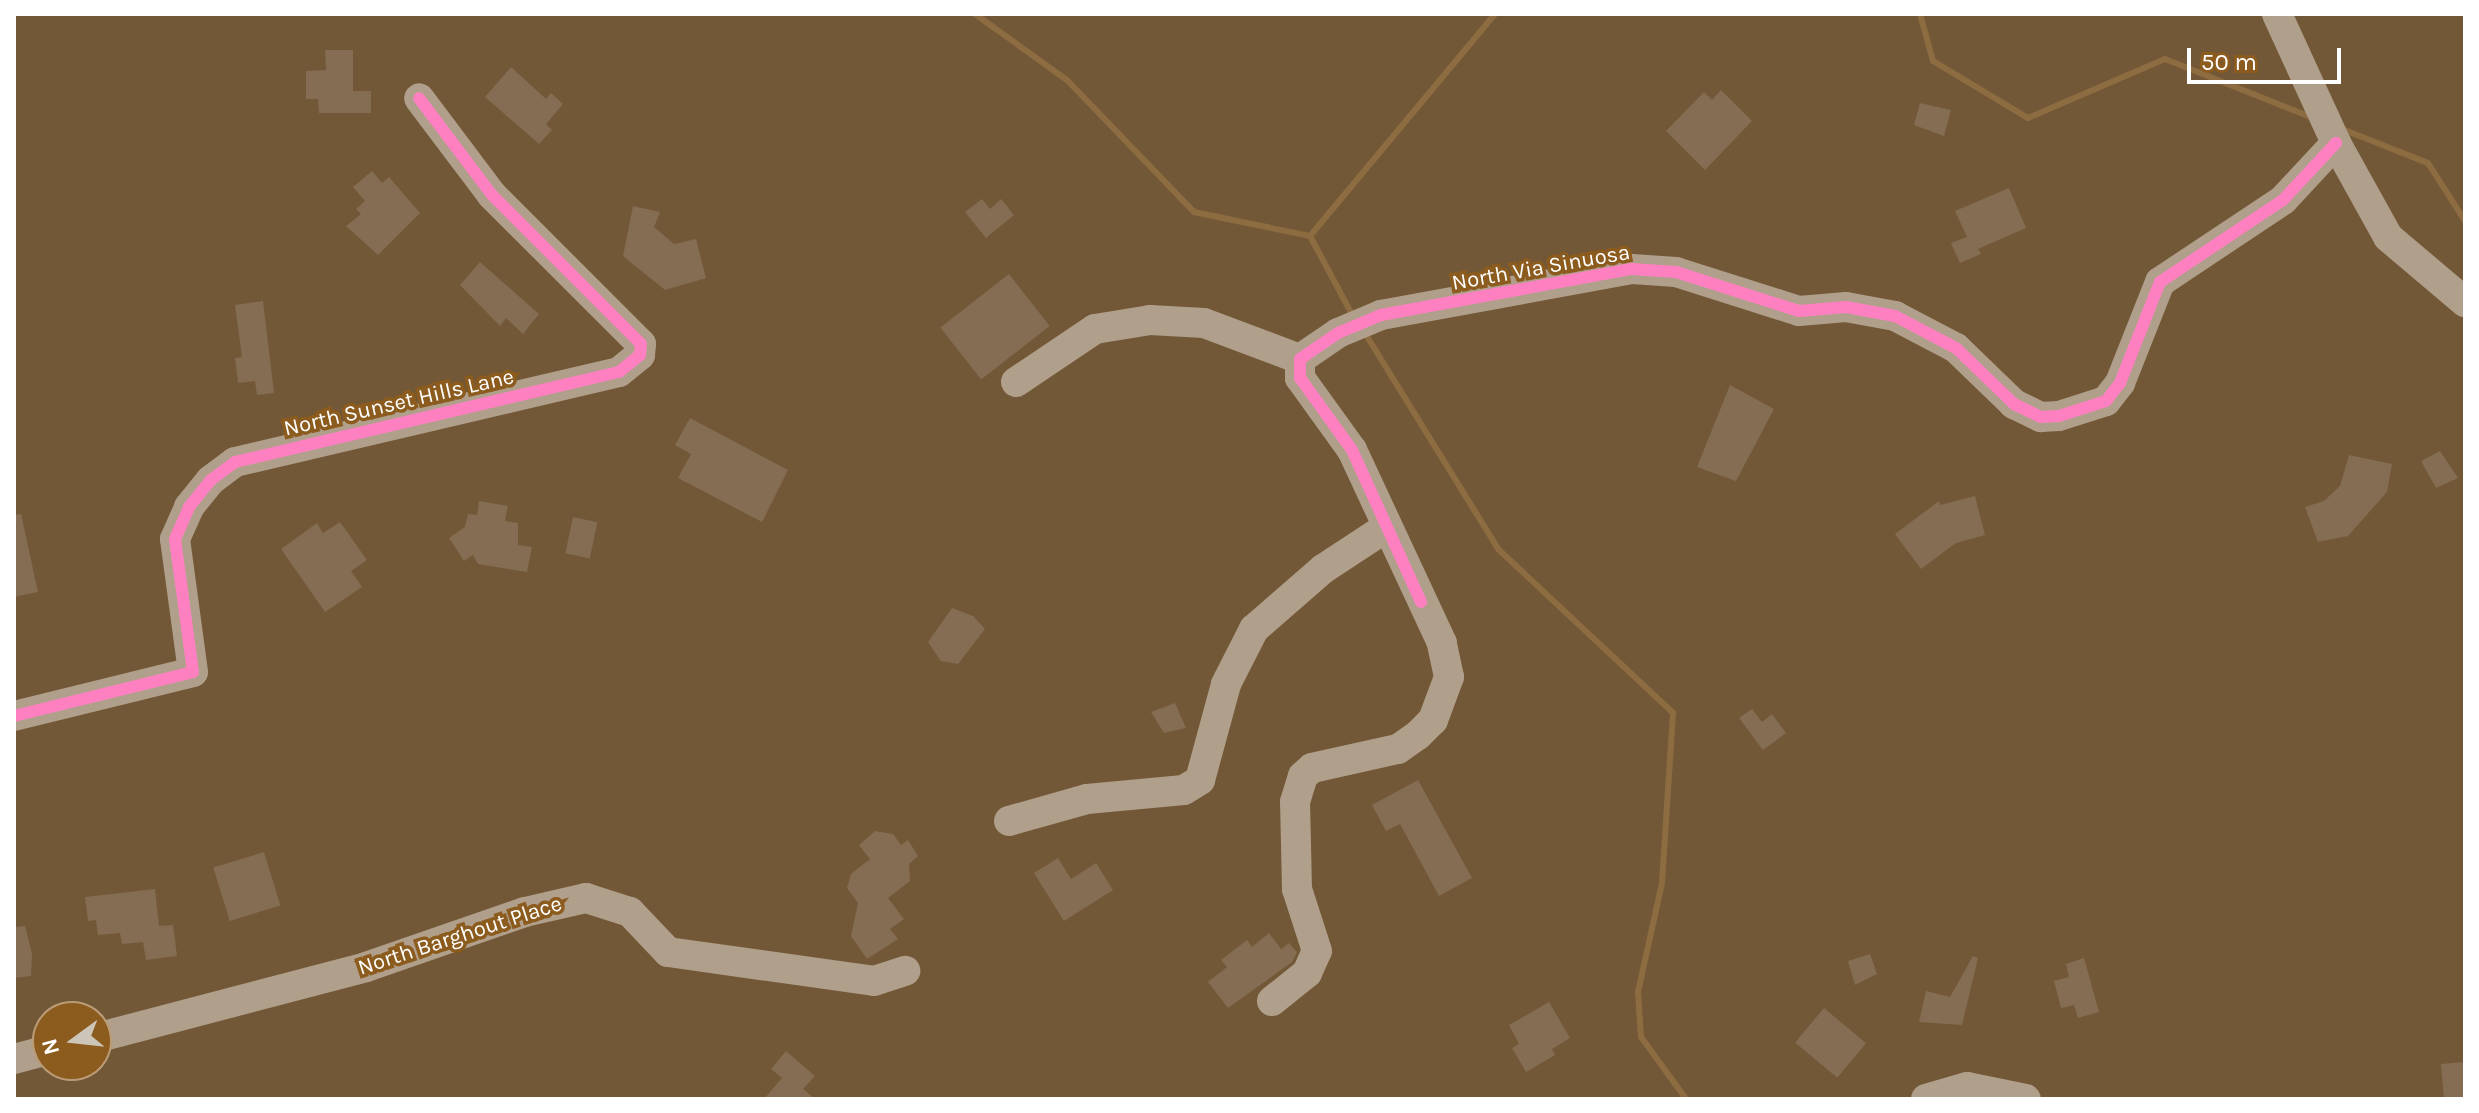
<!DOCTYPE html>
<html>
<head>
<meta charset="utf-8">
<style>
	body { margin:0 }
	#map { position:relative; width:2479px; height:1113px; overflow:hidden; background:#735837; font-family:Karla,sans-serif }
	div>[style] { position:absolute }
	.stream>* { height:6px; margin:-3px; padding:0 3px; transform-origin:3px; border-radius:3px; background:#8e6c41 }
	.building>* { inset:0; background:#846d53; transform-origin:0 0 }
	.minor>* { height:30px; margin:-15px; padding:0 15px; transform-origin:15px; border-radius:15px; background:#b09f8b }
	.cycleway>* { height:12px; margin:-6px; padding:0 6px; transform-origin:6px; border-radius:6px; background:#ff80c0 }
	span { translate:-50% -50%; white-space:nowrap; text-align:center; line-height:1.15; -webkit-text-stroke:7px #8c5b1e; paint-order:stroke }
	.street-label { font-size:22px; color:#fff }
	.frame { position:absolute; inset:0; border:16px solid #fff; pointer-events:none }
	.north { position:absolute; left:32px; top:1001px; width:80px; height:80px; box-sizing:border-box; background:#8c5b1e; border:2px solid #ba9d78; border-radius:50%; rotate:255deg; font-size:22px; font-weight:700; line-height:32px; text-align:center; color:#fff }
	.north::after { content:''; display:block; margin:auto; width:28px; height:36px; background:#cec5b9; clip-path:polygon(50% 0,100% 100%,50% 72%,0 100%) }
	.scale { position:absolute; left:2187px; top:48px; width:154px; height:36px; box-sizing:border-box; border:4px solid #fff; border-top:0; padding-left:10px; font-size:24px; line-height:28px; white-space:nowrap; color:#fff; -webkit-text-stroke:6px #8c5b1e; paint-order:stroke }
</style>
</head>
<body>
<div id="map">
	<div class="stream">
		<div style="left:975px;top:14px;width:113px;rotate:35.7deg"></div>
		<div style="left:1067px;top:80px;width:183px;rotate:46.1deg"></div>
		<div style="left:1194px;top:212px;width:118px;rotate:11.7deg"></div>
		<div style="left:1310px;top:236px;width:93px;rotate:61.8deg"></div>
		<div style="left:1920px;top:14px;width:49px;rotate:74.5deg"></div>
		<div style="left:1933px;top:61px;width:111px;rotate:31deg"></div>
		<div style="left:2028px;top:118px;width:149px;rotate:-23.3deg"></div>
		<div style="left:2165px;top:59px;width:159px;rotate:21.7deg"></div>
		<div style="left:2342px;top:129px;width:92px;rotate:21.6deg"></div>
		<div style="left:2428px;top:163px;width:69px;rotate:57.5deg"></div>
		<div style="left:1310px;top:236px;width:289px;rotate:-50.2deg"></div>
		<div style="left:1363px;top:330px;width:257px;rotate:58.3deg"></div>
		<div style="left:1498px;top:549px;width:240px;rotate:43.1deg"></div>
		<div style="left:1673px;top:713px;width:170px;rotate:93.7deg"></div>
		<div style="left:1662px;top:883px;width:112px;rotate:102.4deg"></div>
		<div style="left:1638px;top:992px;width:45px;rotate:86.2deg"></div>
		<div style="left:1641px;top:1037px;width:77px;rotate:54deg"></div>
	</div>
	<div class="building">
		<div style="clip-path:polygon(325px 50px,353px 50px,353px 91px,371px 91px,371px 113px,319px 113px,318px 99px,306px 99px,306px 71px,326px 70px)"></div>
		<div style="clip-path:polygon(511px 67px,546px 99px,551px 93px,563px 104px,546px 124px,552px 130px,539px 144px,485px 97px)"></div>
		<div style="clip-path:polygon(1721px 90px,1752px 121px,1705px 170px,1666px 131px,1704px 92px,1712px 100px)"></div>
		<div style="clip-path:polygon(1920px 103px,1951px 110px,1944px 136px,1914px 125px)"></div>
		<div style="clip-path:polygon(372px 171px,382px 183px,389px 177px,420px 213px,378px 255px,346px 226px,361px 214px,356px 209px,365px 201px,353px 187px)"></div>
		<div style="clip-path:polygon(2009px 188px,2026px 228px,1978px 249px,1981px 254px,1960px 263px,1951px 243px,1967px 237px,1955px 211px)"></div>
		<div style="clip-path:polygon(982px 199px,990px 209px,1001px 199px,1014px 215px,986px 238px,965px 212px)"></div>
		<div style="clip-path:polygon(633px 206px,660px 212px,654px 227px,674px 244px,696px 239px,706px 278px,665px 290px,623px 256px)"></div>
		<div style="clip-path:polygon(480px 262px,539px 314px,523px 334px,506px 318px,500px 326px,460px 285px)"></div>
		<div style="left:1009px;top:274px;width:66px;height:87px;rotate:52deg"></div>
		<div style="clip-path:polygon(263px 301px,274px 393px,257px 395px,255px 381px,238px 383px,235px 358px,242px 357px,235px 305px)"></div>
		<div style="clip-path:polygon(1730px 385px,1774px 409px,1736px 481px,1697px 467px)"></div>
		<div style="clip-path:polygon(690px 418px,788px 470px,762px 522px,678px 478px,691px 454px,675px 445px)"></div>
		<div style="clip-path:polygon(2440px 451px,2458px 478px,2436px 488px,2421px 461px)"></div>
		<div style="clip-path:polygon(2349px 455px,2392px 464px,2387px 492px,2348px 536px,2318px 542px,2305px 507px,2324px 501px,2340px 486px)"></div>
		<div style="clip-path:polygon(1975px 496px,1985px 535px,1956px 543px,1921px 569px,1895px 534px,1939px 501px,1940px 505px)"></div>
		<div style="clip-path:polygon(479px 501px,508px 506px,505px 521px,518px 523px,518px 545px,532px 547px,527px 572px,478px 564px,473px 555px,464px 561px,449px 538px,465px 527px,468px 514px,477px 515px)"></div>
		<div style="clip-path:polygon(21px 514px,38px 592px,14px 597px,14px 515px)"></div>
		<div style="left:573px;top:517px;width:25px;height:37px;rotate:12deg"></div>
		<div style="clip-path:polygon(340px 522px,367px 560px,351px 571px,362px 587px,325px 612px,281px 549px,317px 523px,323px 533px)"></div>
		<div style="clip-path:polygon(952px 608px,973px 616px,985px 629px,958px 664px,941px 661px,928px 642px)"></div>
		<div style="clip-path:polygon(1175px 703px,1186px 728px,1164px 733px,1151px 712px)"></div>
		<div style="clip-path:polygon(1752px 709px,1762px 722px,1772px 714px,1786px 733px,1763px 750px,1739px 718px)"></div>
		<div style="clip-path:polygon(1418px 780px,1472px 878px,1439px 896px,1400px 824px,1386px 831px,1372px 805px)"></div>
		<div style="clip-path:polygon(875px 831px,893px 834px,901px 845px,908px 840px,918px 856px,909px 864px,910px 881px,888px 898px,904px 919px,890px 929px,898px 939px,867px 959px,851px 936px,858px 903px,847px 888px,851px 874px,870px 859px,859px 845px)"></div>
		<div style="left:264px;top:852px;width:56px;height:53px;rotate:73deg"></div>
		<div style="clip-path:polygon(1058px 858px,1071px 879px,1096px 863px,1113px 890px,1064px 921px,1034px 873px)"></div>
		<div style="clip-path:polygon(155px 889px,159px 926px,173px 925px,177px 956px,146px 960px,143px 942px,122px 944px,120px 933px,98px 935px,96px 920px,88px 921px,85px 897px)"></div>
		<div style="clip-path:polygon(25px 926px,32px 954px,31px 976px,14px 978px,14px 927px)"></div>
		<div style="clip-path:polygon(1269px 933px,1281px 949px,1289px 943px,1297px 952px,1292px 962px,1228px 1008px,1208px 982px,1227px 967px,1221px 960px,1247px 940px,1252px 947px)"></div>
		<div style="clip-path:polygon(1870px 954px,1877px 974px,1855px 985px,1848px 961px)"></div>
		<div style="clip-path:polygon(1973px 956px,1978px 958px,1962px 1025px,1919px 1022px,1926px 991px,1950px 997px)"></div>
		<div style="clip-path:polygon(2084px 958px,2099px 1012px,2078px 1018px,2074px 1005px,2061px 1008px,2054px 981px,2069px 977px,2066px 964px)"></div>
		<div style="clip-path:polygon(1549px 1002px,1570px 1038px,1552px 1049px,1555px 1055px,1526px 1072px,1512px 1048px,1519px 1044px,1509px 1025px)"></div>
		<div style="left:1824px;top:1008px;width:55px;height:45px;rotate:40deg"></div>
		<div style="clip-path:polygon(786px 1051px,815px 1076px,803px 1089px,815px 1099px,764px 1099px,782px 1078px,771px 1069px)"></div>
		<div style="clip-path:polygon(2465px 1062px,2465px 1099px,2444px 1099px,2441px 1064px)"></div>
	</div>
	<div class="minor">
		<div style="left:2277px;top:14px;width:142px;rotate:65.4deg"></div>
		<div style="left:2336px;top:143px;width:107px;rotate:61deg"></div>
		<div style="left:2388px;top:237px;width:101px;rotate:40.2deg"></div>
		<div style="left:1016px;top:382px;width:95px;rotate:-33.9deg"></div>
		<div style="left:1095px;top:329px;width:56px;rotate:-9.3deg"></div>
		<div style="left:1150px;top:320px;width:54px;rotate:3.2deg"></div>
		<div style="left:1204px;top:323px;width:103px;rotate:20.6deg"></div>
		<div style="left:14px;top:716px;width:184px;rotate:-13.8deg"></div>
		<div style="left:193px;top:672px;width:134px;rotate:-97.7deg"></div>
		<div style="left:175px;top:539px;width:35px;rotate:-66deg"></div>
		<div style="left:189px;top:507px;width:35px;rotate:-51deg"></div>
		<div style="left:211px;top:480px;width:30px;rotate:-37deg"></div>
		<div style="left:235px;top:462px;width:394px;rotate:-13.2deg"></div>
		<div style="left:619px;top:372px;width:27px;rotate:-39deg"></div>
		<div style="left:640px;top:355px;width:11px;rotate:-85deg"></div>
		<div style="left:641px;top:344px;width:211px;rotate:-135deg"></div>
		<div style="left:492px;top:195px;width:121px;rotate:-127deg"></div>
		<div style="left:1009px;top:821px;width:81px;rotate:-15.8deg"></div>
		<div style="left:1087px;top:799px;width:97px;rotate:-5.3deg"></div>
		<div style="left:1184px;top:790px;width:19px;rotate:-32deg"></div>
		<div style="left:1200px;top:780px;width:99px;rotate:-74.8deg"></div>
		<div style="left:1226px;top:684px;width:62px;rotate:-63deg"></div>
		<div style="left:1254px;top:629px;width:91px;rotate:-41deg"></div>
		<div style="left:1323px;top:569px;width:77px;rotate:-33.3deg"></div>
		<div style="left:1272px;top:1001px;width:45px;rotate:-38.7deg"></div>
		<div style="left:1307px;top:973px;width:24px;rotate:-66deg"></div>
		<div style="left:1317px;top:951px;width:65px;rotate:-107.9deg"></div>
		<div style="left:1297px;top:889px;width:87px;rotate:-91.3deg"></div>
		<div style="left:1295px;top:802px;width:27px;rotate:-73deg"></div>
		<div style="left:1303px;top:776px;width:12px;rotate:-42deg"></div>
		<div style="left:1312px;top:768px;width:88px;rotate:-12.5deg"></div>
		<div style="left:1398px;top:749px;width:24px;rotate:-35deg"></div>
		<div style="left:1418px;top:735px;width:21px;rotate:-45deg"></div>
		<div style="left:1433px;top:720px;width:46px;rotate:-69.6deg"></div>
		<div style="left:1449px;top:677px;width:35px;rotate:-102deg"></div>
		<div style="left:1442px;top:643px;width:213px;rotate:-115deg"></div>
		<div style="left:1352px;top:450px;width:89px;rotate:-125.8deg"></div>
		<div style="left:1300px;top:378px;width:19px;rotate:-90deg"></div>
		<div style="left:1300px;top:359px;width:46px;rotate:-34.4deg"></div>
		<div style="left:1338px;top:333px;width:47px;rotate:-22.7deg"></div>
		<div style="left:1381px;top:315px;width:255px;rotate:-10.4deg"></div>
		<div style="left:1632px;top:269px;width:44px;rotate:3.9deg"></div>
		<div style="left:1676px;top:272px;width:129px;rotate:17.6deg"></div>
		<div style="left:1799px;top:311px;width:47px;rotate:-4.9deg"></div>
		<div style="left:1846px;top:307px;width:50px;rotate:10.4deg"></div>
		<div style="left:1895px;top:316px;width:69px;rotate:27.7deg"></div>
		<div style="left:1956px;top:348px;width:81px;rotate:44deg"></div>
		<div style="left:2014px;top:404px;width:30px;rotate:26deg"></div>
		<div style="left:2041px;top:417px;width:18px;rotate:-3deg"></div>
		<div style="left:2059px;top:416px;width:49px;rotate:-17.7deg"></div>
		<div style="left:2106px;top:401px;width:23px;rotate:-52deg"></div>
		<div style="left:2120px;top:383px;width:109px;rotate:-68.4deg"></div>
		<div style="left:2160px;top:282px;width:148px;rotate:-33.7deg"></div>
		<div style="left:2283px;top:200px;width:78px;rotate:-47.1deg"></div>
		<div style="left:96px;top:1038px;width:279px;rotate:-14.7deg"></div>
		<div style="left:366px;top:967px;width:168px;rotate:-19.1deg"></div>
		<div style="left:525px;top:912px;width:63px;rotate:-12.9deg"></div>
		<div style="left:586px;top:898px;width:46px;rotate:17.7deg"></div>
		<div style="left:630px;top:912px;width:55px;rotate:46.5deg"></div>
		<div style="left:668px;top:952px;width:208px;rotate:8deg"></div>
		<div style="left:874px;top:981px;width:33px;rotate:-18deg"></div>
		<div style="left:14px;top:1059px;width:35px;rotate:-15deg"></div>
		<div style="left:1926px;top:1099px;width:43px;rotate:-16.3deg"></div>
		<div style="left:1967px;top:1087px;width:60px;rotate:11.5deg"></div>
	</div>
	<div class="cycleway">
		<div style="left:1421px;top:602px;width:167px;rotate:-114.4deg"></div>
		<div style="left:1352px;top:450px;width:89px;rotate:-125.8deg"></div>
		<div style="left:1300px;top:378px;width:19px;rotate:-90deg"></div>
		<div style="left:1300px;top:359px;width:46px;rotate:-34.4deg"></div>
		<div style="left:1338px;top:333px;width:47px;rotate:-22.7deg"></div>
		<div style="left:1381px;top:315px;width:255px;rotate:-10.4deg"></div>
		<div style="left:1632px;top:269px;width:44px;rotate:3.9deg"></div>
		<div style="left:1676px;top:272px;width:129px;rotate:17.6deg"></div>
		<div style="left:1799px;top:311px;width:47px;rotate:-4.9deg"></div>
		<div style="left:1846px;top:307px;width:50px;rotate:10.4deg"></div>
		<div style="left:1895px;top:316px;width:69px;rotate:27.7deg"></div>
		<div style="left:1956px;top:348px;width:81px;rotate:44deg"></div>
		<div style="left:2014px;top:404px;width:30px;rotate:26deg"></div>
		<div style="left:2041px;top:417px;width:18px;rotate:-3deg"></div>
		<div style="left:2059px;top:416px;width:49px;rotate:-17.7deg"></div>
		<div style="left:2106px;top:401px;width:23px;rotate:-52deg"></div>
		<div style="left:2120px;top:383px;width:109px;rotate:-68.4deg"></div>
		<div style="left:2160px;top:282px;width:148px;rotate:-33.7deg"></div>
		<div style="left:2283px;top:200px;width:78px;rotate:-47.1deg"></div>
		<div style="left:14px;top:716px;width:184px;rotate:-13.8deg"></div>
		<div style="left:193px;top:672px;width:134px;rotate:-97.7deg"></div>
		<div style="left:175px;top:539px;width:35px;rotate:-66deg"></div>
		<div style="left:189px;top:507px;width:35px;rotate:-51deg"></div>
		<div style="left:211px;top:480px;width:30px;rotate:-37deg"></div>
		<div style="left:235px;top:462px;width:394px;rotate:-13.2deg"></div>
		<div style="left:619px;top:372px;width:27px;rotate:-39deg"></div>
		<div style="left:640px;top:355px;width:11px;rotate:-85deg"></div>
		<div style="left:641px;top:344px;width:211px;rotate:-135deg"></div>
		<div style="left:492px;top:195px;width:121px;rotate:-127deg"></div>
	</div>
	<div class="street-label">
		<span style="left:1541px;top:268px;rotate:-10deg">North Via Sinuosa</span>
		<span style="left:399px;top:403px;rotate:-13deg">North Sunset Hills Lane</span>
		<span style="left:460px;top:936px;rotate:-18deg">North Barghout Place</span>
	</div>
	<div class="frame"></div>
	<div class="north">N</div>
	<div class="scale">50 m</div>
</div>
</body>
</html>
